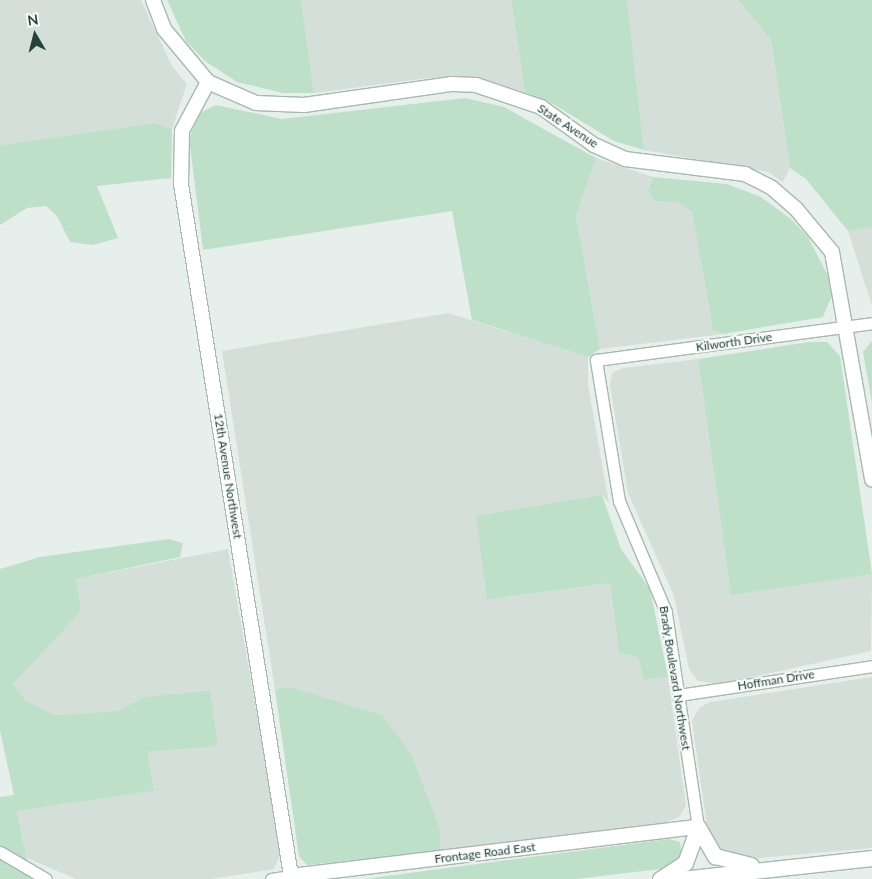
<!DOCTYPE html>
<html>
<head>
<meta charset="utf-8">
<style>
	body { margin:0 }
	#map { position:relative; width:872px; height:879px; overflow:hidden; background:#e6efeb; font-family:Lato,sans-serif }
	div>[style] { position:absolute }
	.built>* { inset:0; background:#d4dfda }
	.green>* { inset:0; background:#bfe0c8 }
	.roads { filter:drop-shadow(1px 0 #a8b8b2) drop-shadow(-1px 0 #a8b8b2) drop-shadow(0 1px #a8b8b2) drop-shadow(0 -1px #a8b8b2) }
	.minor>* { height:11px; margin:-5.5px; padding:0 5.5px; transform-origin:5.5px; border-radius:5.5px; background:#fff }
	.tertiary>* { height:14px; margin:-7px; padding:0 7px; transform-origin:7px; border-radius:7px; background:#fff }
	.secondary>* { height:15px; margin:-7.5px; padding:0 7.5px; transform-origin:7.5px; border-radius:7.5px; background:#fff }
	span { translate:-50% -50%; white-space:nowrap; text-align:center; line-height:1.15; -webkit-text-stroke:4px #f7fbf9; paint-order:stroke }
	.street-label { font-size:12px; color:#24423a }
	.north { position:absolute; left:10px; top:10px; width:50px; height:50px; -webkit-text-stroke:4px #f7fbf9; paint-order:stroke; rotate:352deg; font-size:14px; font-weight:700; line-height:20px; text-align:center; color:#24423a }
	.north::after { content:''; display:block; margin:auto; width:18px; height:22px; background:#24423a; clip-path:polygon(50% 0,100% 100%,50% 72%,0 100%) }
</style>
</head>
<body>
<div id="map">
	<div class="built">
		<div style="clip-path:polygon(0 0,141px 0,172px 66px,187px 84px,172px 129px,154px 123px,0 145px)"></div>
		<div style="clip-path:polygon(301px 0,511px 0,525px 92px,475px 78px,428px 78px,314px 93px)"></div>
		<div style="clip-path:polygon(627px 0,738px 0,771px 40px,790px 168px,783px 182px,768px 172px,644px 150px)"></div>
		<div style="clip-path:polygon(596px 158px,653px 177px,648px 191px,655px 200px,678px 202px,692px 212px,713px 330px,723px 334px,600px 349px,576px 216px)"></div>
		<div style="clip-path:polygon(872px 227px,872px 306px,848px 231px)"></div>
		<div style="clip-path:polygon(448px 313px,588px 357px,588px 385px,609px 503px,602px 495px,488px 600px,610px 583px,619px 653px,638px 657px,644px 680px,668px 677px,686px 806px,679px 817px,660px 825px,440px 851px,440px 829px,290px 687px,275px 690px,222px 351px)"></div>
		<div style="clip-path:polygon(698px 359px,731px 594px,872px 574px,871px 651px,721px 684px,698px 681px,689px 669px,674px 596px,628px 493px,610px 386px,612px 373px,623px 368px)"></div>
		<div style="clip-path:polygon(228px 549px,281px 853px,274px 869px,212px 879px,76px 879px,27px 858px,17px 811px,154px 791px,148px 752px,218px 746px,144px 697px,118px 711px,56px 715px,26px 701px,13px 684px,49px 644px,76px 579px)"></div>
		<div style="clip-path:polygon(872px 677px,872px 848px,749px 859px,724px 856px,708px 833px,692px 721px,699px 708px,710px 702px)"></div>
	</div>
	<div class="green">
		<div style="clip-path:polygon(167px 0,301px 0,314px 93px,283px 93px,237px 82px,205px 61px,186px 41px)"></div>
		<div style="clip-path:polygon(511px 0,627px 0,644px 150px,614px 141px,548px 101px,525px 92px)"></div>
		<div style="clip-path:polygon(738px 0,872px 0,872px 227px,848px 231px,806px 179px,790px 168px,771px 40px)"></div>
		<div style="clip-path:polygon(465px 98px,504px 107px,596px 158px,576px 216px,600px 349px,588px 357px,472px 320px,452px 211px,203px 250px,189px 138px,200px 113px,216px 105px,282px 119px)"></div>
		<div style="clip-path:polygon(154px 123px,172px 129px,171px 178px,97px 186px,118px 238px,93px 245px,70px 242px,57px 216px,46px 206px,27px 208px,0 225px,0 145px)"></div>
		<div style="clip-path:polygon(653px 177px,727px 184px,761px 197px,791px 219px,808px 237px,828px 276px,832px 295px,823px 317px,723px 334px,713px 330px,692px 212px,678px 202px,655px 201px,648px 191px)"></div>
		<div style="clip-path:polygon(872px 341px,872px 403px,863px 352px)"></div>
		<div style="clip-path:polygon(809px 342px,827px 342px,840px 356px,872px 574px,731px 595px,698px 359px)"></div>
		<div style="clip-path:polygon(602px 495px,621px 549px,650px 589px,668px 677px,644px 680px,638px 657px,619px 653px,610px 583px,487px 600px,476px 516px)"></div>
		<div style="clip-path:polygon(169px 539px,183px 543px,180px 557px,76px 579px,81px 611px,13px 684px,26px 701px,56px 715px,118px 711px,144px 697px,210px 691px,218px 746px,148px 752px,154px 791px,17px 811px,31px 879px,0 879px,0 797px,14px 795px,0 731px,0 569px,40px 557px)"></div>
		<div style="clip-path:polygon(289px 687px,382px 715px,411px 754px,440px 829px,440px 851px,307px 865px,299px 856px,275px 690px)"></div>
		<div style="clip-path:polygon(669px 839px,680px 842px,682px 855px,669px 868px,576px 879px,364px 879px)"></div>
	</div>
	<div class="roads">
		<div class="minor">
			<div style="left:679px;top:695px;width:195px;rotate:-8.5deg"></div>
			<div style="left:698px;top:827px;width:217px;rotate:-98.5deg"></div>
			<div style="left:666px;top:612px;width:121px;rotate:-112.9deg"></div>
			<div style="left:619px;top:501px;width:143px;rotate:-99.3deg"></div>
			<div style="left:596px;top:360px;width:278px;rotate:-7.6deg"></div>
			<div style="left:0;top:852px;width:53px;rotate:30.4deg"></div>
			<div style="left:271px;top:879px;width:20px;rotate:-9deg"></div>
		</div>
		<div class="tertiary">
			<div style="left:153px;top:0;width:31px;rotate:69deg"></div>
			<div style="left:164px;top:29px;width:69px;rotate:50.3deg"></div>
			<div style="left:208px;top:82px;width:52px;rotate:23.6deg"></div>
			<div style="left:256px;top:103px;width:48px;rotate:2.4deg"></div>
			<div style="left:304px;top:105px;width:148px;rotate:-8.1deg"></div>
			<div style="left:451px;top:84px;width:25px;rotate:2deg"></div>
			<div style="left:476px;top:85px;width:69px;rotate:18.7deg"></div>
			<div style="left:541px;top:107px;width:65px;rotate:35.6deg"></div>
			<div style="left:594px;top:145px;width:34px;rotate:24deg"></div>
			<div style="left:625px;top:159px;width:121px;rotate:7.1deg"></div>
			<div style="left:745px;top:174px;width:30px;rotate:27deg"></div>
			<div style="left:772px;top:188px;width:33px;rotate:41deg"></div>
			<div style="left:797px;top:210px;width:55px;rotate:50.2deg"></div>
			<div style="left:832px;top:252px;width:231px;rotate:80deg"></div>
			<div style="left:208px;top:82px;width:55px;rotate:118deg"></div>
			<div style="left:182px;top:131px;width:53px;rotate:91.1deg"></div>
			<div style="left:181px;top:184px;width:701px;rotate:80.97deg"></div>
			<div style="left:291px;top:876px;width:410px;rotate:-6.9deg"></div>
		</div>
		<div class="secondary">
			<div style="left:698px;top:827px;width:34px;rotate:60deg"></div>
			<div style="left:715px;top:856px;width:37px;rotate:14deg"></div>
			<div style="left:660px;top:879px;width:30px;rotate:-33deg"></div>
			<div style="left:685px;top:863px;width:38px;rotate:-70deg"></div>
			<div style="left:681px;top:879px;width:192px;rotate:-6.3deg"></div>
		</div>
	</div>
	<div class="street-label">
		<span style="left:568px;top:126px;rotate:33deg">State Avenue</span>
		<span style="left:734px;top:342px;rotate:-8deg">Kilworth Drive</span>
		<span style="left:228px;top:476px;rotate:81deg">12th Avenue Northwest</span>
		<span style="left:675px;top:678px;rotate:81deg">Brady Boulevard Northwest</span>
		<span style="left:776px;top:680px;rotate:-9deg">Hoffman Drive</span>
		<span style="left:485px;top:853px;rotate:-7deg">Frontage Road East</span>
	</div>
	<div class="north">N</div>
</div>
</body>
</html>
